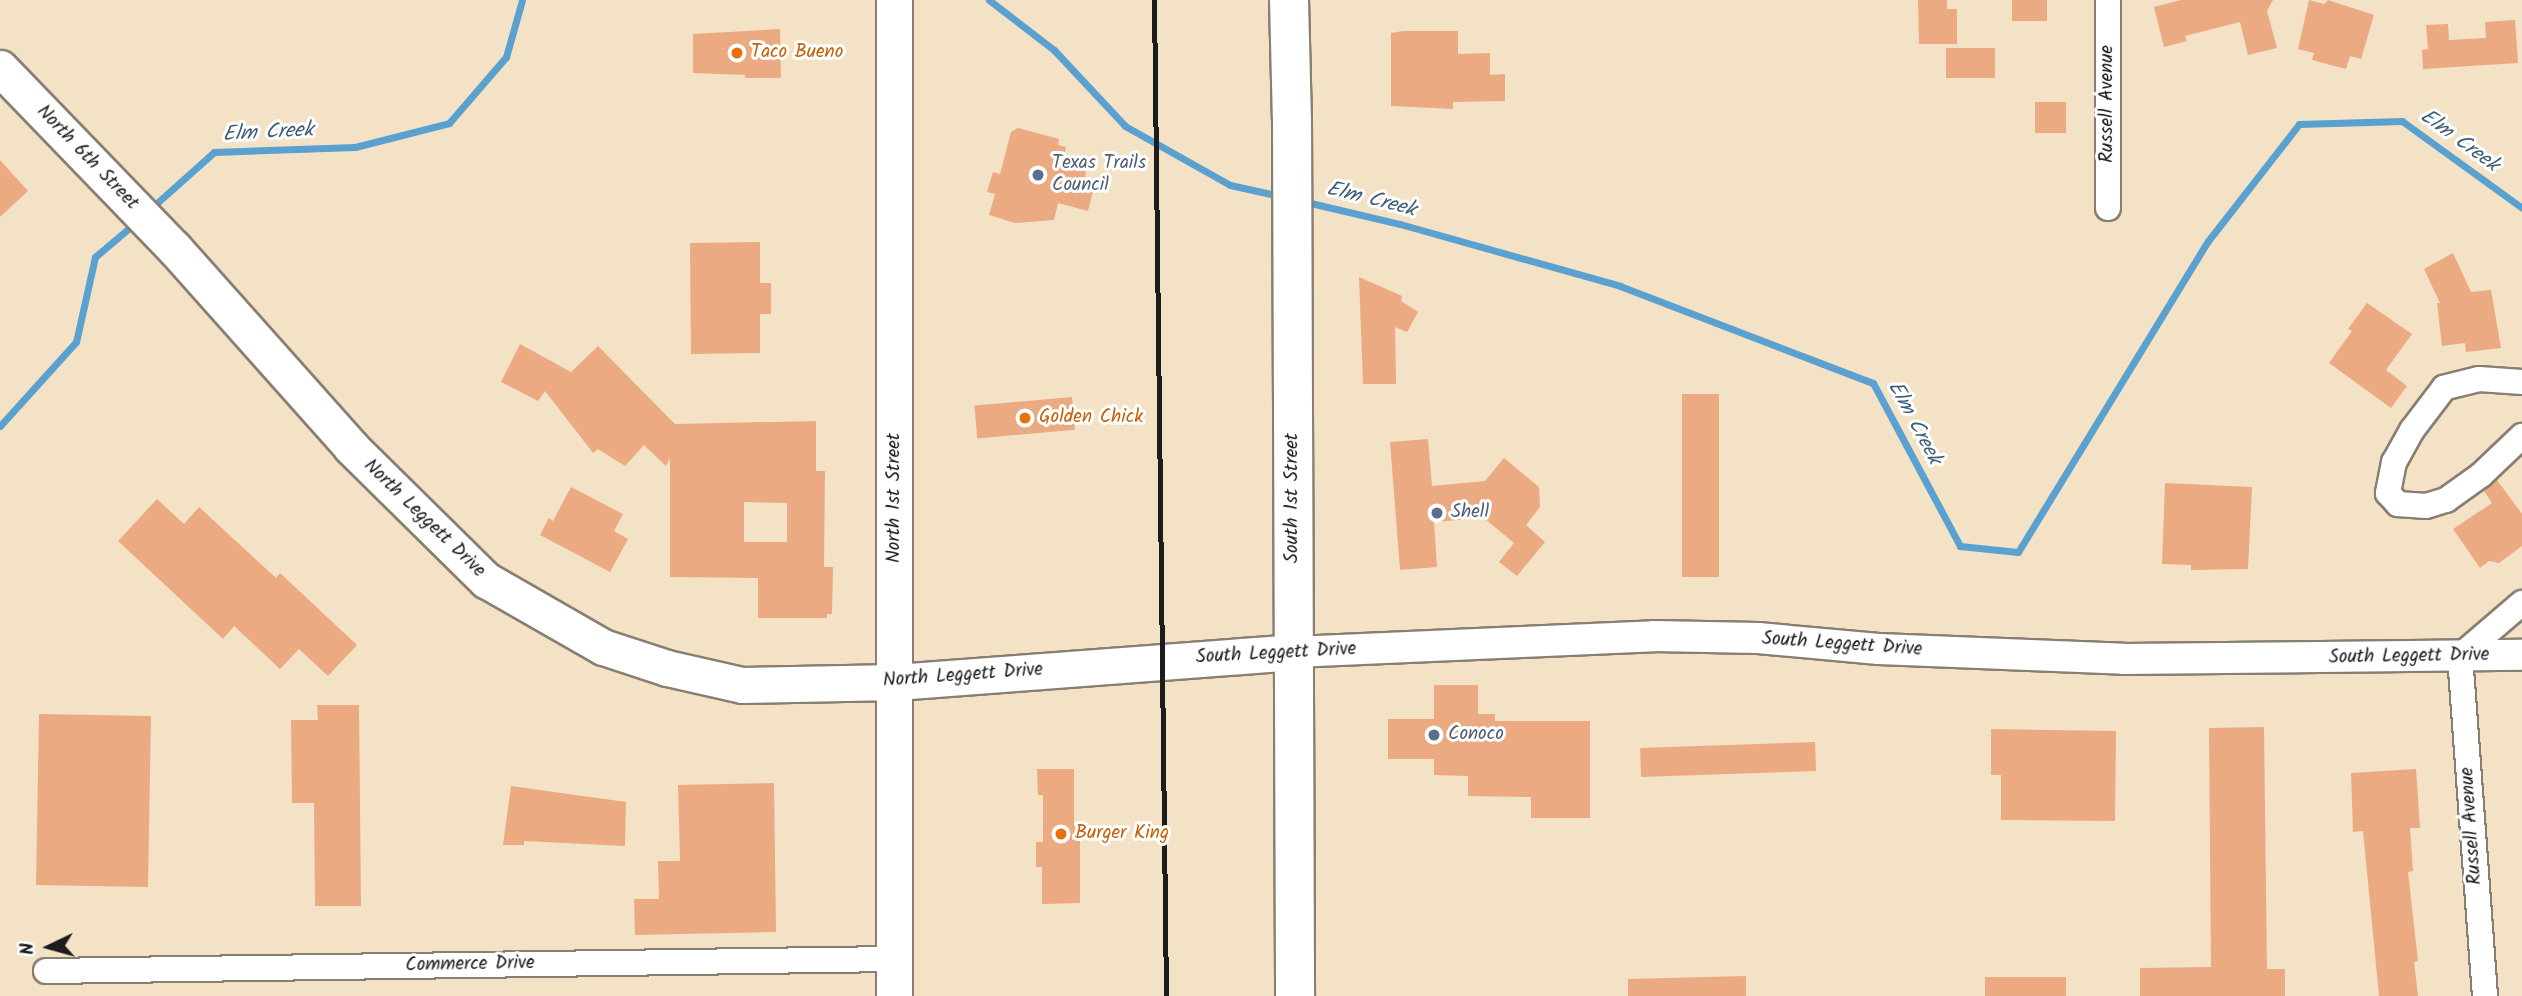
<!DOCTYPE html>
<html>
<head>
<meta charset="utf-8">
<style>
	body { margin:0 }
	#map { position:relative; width:2522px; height:996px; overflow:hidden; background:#f4e2c7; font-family:Kalam,sans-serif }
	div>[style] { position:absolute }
	.stream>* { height:7px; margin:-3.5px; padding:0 3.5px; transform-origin:3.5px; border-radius:3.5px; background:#5aa1d0 }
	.building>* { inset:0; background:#ebaa82; transform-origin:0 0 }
	.roads { filter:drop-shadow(2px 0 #887f72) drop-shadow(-2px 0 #887f72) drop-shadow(0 2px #887f72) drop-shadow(0 -2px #887f72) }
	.minor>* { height:24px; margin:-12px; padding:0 12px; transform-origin:12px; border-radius:12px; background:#fff }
	.tertiary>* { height:30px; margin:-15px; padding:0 15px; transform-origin:15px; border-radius:15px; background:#fff }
	.secondary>* { height:35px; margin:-17.5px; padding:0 17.5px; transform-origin:17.5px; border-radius:17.5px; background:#fff }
	.primary>* { height:38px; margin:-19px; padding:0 19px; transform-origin:19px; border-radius:19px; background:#fff }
	.rail>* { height:5px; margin:-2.5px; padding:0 2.5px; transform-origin:2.5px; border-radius:2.5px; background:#1c1c1c }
	.dots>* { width:19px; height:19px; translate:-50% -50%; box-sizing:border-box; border:4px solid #fff; border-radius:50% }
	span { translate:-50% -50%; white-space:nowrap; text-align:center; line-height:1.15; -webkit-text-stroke:6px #fff; paint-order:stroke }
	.food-label { font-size:19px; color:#c56008 }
	.left { translate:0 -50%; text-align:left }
	.street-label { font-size:19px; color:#1c1c1c }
	.service-label { font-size:19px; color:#4e5e75 }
	.water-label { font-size:21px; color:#3b5e76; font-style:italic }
	.north { position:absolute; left:14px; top:912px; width:70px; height:70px; -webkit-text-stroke:5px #fff; paint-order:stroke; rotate:265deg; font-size:19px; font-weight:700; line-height:28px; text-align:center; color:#1c1c1c }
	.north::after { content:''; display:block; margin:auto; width:24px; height:32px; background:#1c1c1c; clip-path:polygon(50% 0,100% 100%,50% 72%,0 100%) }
</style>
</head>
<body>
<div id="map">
	<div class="stream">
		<div style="left:989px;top:0;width:82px;rotate:37.6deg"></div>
		<div style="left:1054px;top:50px;width:104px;rotate:46.9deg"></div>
		<div style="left:1125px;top:126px;width:120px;rotate:29.3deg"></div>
		<div style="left:1230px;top:185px;width:51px;rotate:12.4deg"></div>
		<div style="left:1302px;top:201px;width:101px;rotate:13.2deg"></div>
		<div style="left:1400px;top:224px;width:229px;rotate:15.7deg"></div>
		<div style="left:1620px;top:286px;width:271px;rotate:21deg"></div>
		<div style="left:1873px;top:383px;width:185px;rotate:61.9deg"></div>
		<div style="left:1960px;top:546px;width:58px;rotate:5.9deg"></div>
		<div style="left:2018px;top:552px;width:364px;rotate:-58.6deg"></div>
		<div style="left:2208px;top:241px;width:148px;rotate:-52.1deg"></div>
		<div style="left:2299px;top:124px;width:103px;rotate:-1.7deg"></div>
		<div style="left:2402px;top:121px;width:148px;rotate:35.9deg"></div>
		<div style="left:149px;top:210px;width:87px;rotate:-41.7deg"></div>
		<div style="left:214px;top:152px;width:141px;rotate:-2deg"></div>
		<div style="left:355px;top:147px;width:97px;rotate:-14.3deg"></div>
		<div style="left:449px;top:123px;width:87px;rotate:-49.2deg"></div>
		<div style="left:506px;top:57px;width:59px;rotate:-74.3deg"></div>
		<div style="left:0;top:426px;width:113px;rotate:-47.9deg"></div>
		<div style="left:76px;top:342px;width:87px;rotate:-77.4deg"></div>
		<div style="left:95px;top:257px;width:52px;rotate:-40.4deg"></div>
	</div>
	<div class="building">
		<div style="clip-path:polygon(1918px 0,1947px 0,1947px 9px,1957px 9px,1957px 44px,1919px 44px)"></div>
		<div style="left:2012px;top:0;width:35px;height:21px"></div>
		<div style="clip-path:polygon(2181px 0,2273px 0,2267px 11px,2277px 48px,2248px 55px,2240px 22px,2185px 36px,2187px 41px,2164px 47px,2154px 7px)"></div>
		<div style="clip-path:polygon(2309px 0,2324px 4px,2328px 0,2374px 15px,2361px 59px,2350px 56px,2346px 69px,2312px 60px,2314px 53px,2298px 49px)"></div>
		<div style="clip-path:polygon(2515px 20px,2518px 63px,2423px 69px,2422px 50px,2428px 49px,2426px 25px,2448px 24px,2449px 40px,2486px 38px,2485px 22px)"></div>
		<div style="clip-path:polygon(780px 29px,781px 78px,745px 78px,745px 75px,693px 73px,693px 34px)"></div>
		<div style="clip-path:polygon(1403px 31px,1458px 31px,1458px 54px,1490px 53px,1490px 75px,1505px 74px,1505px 101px,1453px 102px,1453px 109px,1391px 106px,1391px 33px)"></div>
		<div style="left:1946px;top:48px;width:49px;height:30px"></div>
		<div style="left:2035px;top:102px;width:31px;height:31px"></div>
		<div style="clip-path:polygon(1018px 128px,1059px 139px,1058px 145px,1066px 147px,1063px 160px,1086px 166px,1085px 184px,1094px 187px,1088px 211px,1058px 203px,1054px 220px,1015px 223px,989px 215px,995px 194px,987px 192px,993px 172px,1000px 174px,1011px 132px)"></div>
		<div style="clip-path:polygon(0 160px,28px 191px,0 217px)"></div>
		<div style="clip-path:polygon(760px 242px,760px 283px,771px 283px,771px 314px,760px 314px,760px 353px,691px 354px,690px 243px)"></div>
		<div style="clip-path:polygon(2453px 253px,2471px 292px,2491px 290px,2501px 348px,2466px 352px,2465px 343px,2442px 346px,2437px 303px,2440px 303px,2424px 269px)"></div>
		<div style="clip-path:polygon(1359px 277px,1402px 296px,1401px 301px,1418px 312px,1407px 332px,1395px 327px,1396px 384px,1363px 384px)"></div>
		<div style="clip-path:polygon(2367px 303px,2412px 334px,2386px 370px,2407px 386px,2391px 408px,2329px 363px,2352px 331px,2348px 329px)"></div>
		<div style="clip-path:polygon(evenodd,520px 344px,571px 372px,598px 346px,675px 424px,816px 421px,816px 471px,825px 471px,824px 567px,833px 567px,832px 614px,827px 614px,827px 618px,758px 618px,758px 578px,670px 577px,670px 458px,666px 466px,644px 445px,625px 466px,598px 449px,593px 453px,545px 391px,538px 401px,501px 382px,520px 344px,744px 502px,787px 503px,787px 542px,744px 542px,744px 502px)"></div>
		<div style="left:1682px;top:394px;width:37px;height:183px"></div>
		<div style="left:1072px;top:397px;width:33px;height:98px;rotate:85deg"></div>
		<div style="clip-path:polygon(1428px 439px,1432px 486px,1485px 481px,1504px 458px,1539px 487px,1540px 507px,1526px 525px,1545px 542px,1517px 576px,1499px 562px,1514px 543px,1484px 518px,1434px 522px,1437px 567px,1400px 570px,1390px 442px)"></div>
		<div style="clip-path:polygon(2497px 480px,2522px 514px,2522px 546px,2499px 563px,2489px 561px,2480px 568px,2453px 529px,2492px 503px,2484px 491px)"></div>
		<div style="clip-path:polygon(2165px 483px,2252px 487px,2248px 569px,2191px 570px,2191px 565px,2162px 564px)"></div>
		<div style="clip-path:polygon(571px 487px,623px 514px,614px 531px,628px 539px,610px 572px,540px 535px,549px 518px,553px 521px)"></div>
		<div style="clip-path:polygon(157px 499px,184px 524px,199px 507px,276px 578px,280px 573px,357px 645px,328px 676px,299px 649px,280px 669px,234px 626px,223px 639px,118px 541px)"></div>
		<div style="clip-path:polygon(1434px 685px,1478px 685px,1478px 714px,1495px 714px,1495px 721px,1590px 721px,1590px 818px,1531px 818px,1531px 797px,1468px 796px,1468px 776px,1434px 775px,1434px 759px,1388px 759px,1388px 719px,1434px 719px)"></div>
		<div style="clip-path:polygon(317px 705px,359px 705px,361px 906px,315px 906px,314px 803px,292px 803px,291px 720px,318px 720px)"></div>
		<div style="left:39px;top:714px;width:112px;height:171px;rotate:1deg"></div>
		<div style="clip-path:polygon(2264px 727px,2267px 969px,2285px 969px,2285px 996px,2140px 996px,2140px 968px,2211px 967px,2209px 728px)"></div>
		<div style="clip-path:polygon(1991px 729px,2116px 731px,2115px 821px,2001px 820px,2001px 775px,1991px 775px)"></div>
		<div style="left:1815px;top:742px;width:29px;height:175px;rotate:88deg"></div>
		<div style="clip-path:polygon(1037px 769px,1074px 769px,1074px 826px,1080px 826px,1080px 903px,1042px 904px,1042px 867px,1036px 867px,1036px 842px,1043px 842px,1043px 795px,1038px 795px)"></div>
		<div style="clip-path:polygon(2416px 769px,2420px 828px,2410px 828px,2413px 871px,2408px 872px,2418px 961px,2414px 962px,2418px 996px,2379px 996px,2363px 831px,2353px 832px,2351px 773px)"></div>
		<div style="clip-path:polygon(774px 783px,776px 932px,635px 935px,634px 899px,659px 899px,658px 861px,680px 861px,678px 785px)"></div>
		<div style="clip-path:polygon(511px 786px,626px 802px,625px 846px,524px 841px,524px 845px,503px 845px)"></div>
		<div style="clip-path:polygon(1746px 976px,1746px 996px,1628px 996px,1628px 979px)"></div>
		<div style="left:2066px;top:977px;width:19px;height:81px;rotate:90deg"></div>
	</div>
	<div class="roads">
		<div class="minor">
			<div style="left:2108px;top:0;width:208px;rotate:90deg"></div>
			<div style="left:2522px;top:382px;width:43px;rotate:-176deg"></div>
			<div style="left:2479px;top:379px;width:36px;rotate:166deg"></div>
			<div style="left:2444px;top:388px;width:53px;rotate:127.3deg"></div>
			<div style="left:2412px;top:430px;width:37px;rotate:119deg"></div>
			<div style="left:2394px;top:462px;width:32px;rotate:101deg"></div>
			<div style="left:2388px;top:493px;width:15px;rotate:48deg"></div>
			<div style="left:2398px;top:504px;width:28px;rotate:4deg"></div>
			<div style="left:2426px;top:506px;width:21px;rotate:-17deg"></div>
			<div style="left:2446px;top:500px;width:43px;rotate:-35.5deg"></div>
			<div style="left:2481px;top:475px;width:57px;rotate:-43.6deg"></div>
			<div style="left:46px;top:971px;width:847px;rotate:-0.81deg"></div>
			<div style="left:2485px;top:996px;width:341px;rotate:-94.2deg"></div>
			<div style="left:2460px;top:656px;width:82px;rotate:-40.5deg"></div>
		</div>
		<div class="tertiary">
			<div style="left:1294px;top:652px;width:360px;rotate:-2.5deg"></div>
			<div style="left:1654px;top:636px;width:104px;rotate:1.1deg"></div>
			<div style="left:1758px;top:638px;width:121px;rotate:5.2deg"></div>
			<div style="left:1879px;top:649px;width:245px;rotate:2.3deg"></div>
			<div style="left:2124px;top:659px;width:398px;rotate:-0.6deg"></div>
		</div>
		<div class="secondary">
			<div style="left:894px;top:0;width:996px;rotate:90deg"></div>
			<div style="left:0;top:68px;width:250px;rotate:46deg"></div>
			<div style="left:174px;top:248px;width:266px;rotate:48.3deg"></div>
			<div style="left:351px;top:447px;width:190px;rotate:44.6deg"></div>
			<div style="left:486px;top:580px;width:135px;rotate:29.8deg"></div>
			<div style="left:603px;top:647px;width:67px;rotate:18.2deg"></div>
			<div style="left:667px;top:668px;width:77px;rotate:12.8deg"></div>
			<div style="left:742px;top:685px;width:154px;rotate:-1.1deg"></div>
			<div style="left:896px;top:682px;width:399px;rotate:-4.3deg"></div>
		</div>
		<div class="primary">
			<div style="left:1289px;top:0;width:119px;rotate:88.6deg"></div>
			<div style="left:1292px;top:119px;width:877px;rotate:89.8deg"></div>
		</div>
	</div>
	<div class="rail">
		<div style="left:1154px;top:0;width:996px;rotate:89.31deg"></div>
	</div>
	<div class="dots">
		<div style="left:737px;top:53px;background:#e8710a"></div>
		<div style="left:1038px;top:175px;background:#5c6f8a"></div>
		<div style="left:1025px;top:418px;background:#e8710a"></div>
		<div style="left:1437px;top:513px;background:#5c6f8a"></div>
		<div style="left:1434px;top:735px;background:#5c6f8a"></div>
		<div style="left:1061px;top:834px;background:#e8710a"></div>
	</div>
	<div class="food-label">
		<span class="left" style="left:751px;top:53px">Taco Bueno</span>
		<span class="left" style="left:1039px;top:418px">Golden Chick</span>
		<span class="left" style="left:1075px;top:834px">Burger King</span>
	</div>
	<div class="street-label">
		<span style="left:2108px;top:104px;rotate:-90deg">Russell Avenue</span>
		<span style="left:87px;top:158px;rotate:46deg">North 6th Street</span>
		<span style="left:895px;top:498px;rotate:-90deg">North 1st Street</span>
		<span style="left:1293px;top:498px;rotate:-90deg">South 1st Street</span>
		<span style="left:424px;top:519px;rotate:44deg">North Leggett Drive</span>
		<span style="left:1842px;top:645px;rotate:4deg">South Leggett Drive</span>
		<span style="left:1276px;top:654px;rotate:-3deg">South Leggett Drive</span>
		<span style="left:2409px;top:657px;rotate:-1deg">South Leggett Drive</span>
		<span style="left:963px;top:676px;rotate:-4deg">North Leggett Drive</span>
		<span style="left:2472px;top:826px;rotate:-94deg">Russell Avenue</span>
		<span style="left:470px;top:965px;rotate:-1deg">Commerce Drive</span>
	</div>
	<div class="service-label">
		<span class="left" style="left:1052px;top:175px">Texas Trails<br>Council</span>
		<span class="left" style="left:1451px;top:513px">Shell</span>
		<span class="left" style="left:1448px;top:735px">Conoco</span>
	</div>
	<div class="water-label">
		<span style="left:268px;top:133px;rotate:-3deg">Elm Creek</span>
		<span style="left:2459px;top:141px;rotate:36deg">Elm Creek</span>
		<span style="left:1371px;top:200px;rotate:14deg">Elm Creek</span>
		<span style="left:1914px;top:423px;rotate:62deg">Elm Creek</span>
	</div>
	<div class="north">N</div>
</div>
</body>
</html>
